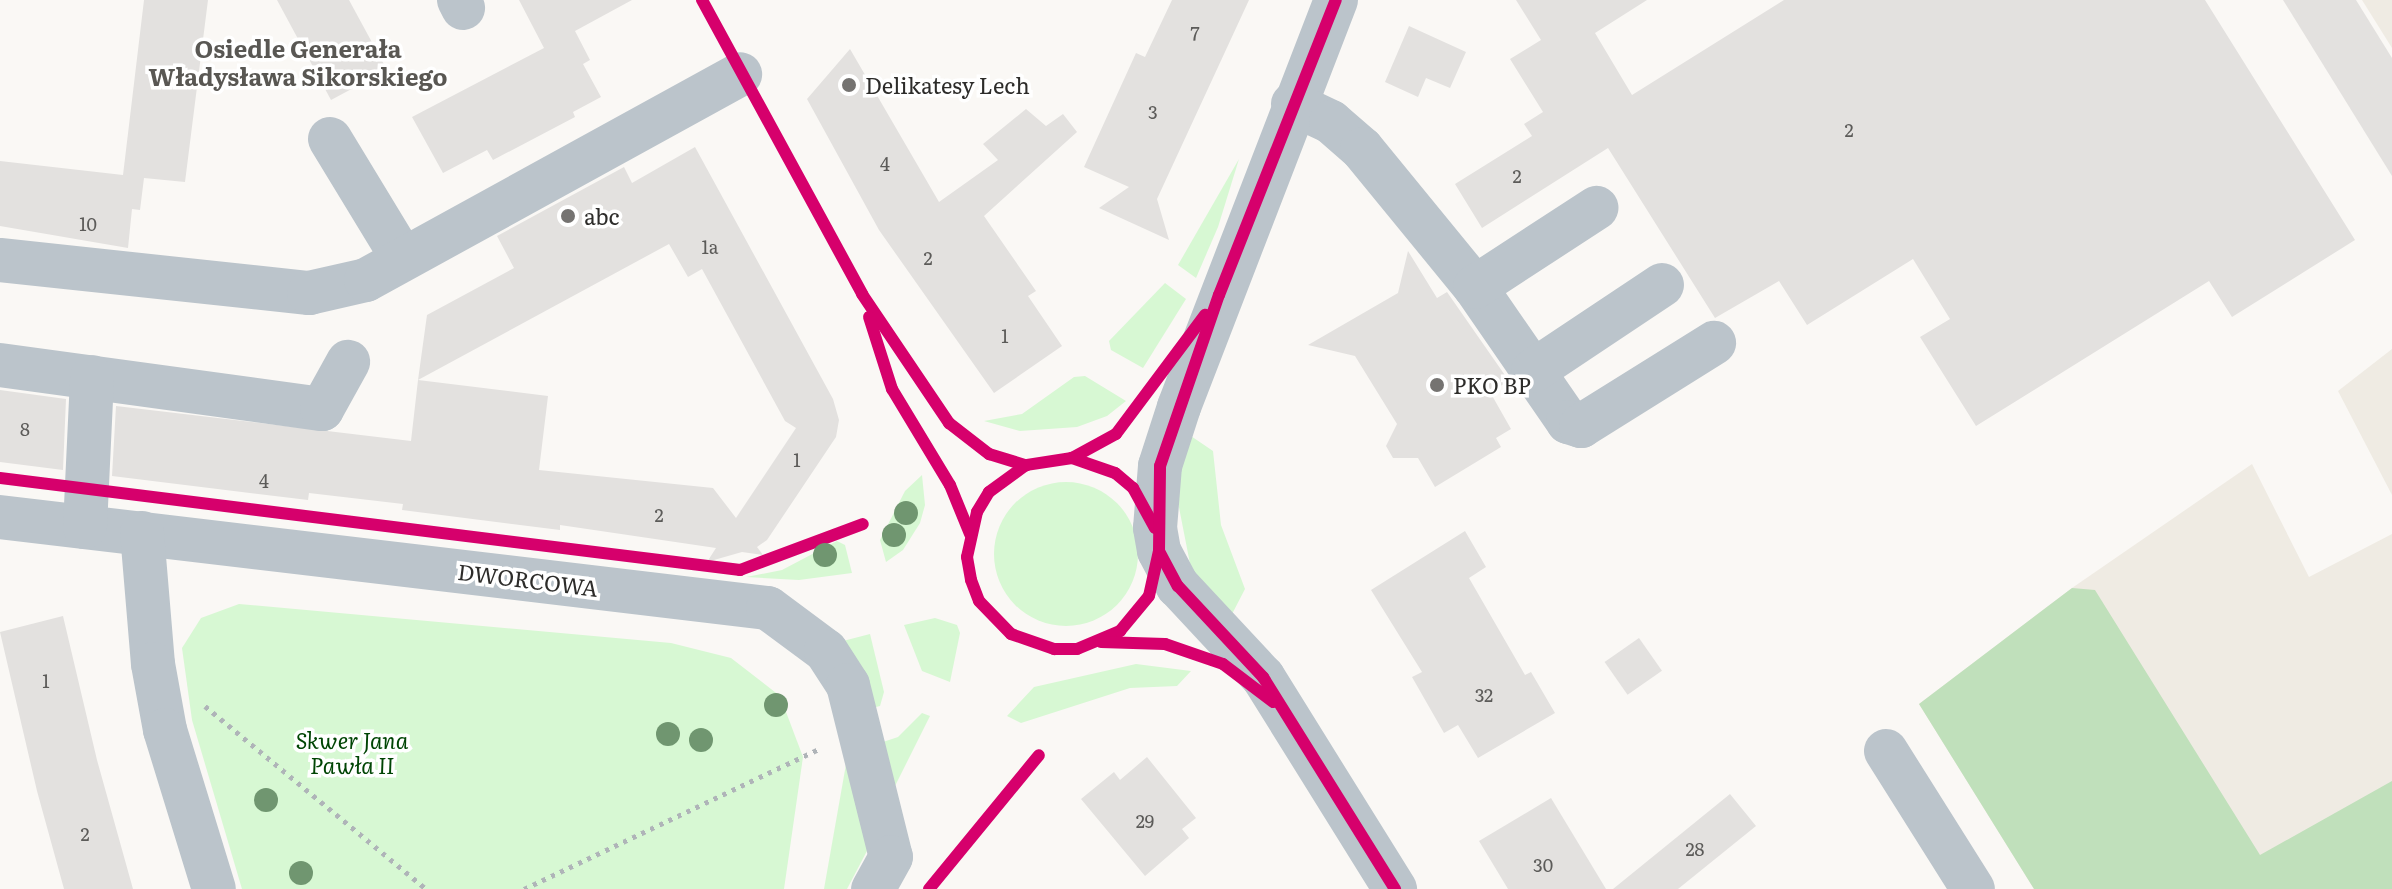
<!DOCTYPE html>
<html>
<head>
<meta charset="utf-8">
<style>
	body { margin:0 }
	#map { position:relative; width:2392px; height:889px; overflow:hidden; background:#faf8f5; font-family:Literata,serif }
	div>[style] { position:absolute }
	.built>* { inset:0; background:#efebe3 }
	.green>* { inset:0; background:#d7f8d3 }
	.round { border-radius:50% }
	.forest>* { inset:0; background:#c0e0bb }
	.building>* { inset:0; background:#e3e1df; transform-origin:0 0 }
	.path>* { height:5px; margin-top:-2.5px; transform-origin:0; background:repeating-linear-gradient(90deg,#afb4b8 0 4px,transparent 0 10px) }
	.minor>* { height:44px; margin:-22px; padding:0 22px; transform-origin:22px; border-radius:22px; background:#bbc4cb }
	.cycleway>* { height:12px; margin:-6px; padding:0 6px; transform-origin:6px; border-radius:6px; background:#d6006c }
	.trees>* { width:24px; height:24px; margin:-12px; border-radius:50%; background:#709670 }
	.dots>* { width:22px; height:22px; translate:-50% -50%; box-sizing:border-box; border:4px solid #fff; border-radius:50% }
	span { translate:-50% -50%; white-space:nowrap; text-align:center; line-height:1.15; -webkit-text-stroke:7px #fff; paint-order:stroke }
	.number-label { font-size:18px; color:#5c5b59 }
	.number-label span { -webkit-text-stroke-width:0 }
	.poi-label { font-size:22px; color:#2d2c2a }
	.left { translate:0 -50%; text-align:left }
	.street-label { font-size:22px; color:#2d2c2a }
	.park-label { font-size:22px; color:#004504; font-style:italic }
	.neighbourhood-label { font-size:24px; color:#595753; font-weight:700 }
</style>
</head>
<body>
<div id="map">
	<div class="built">
		<div style="clip-path:polygon(2362px 0,2392px 0,2392px 48px)"></div>
		<div style="clip-path:polygon(2392px 349px,2392px 495px,2338px 391px)"></div>
		<div style="clip-path:polygon(2252px 464px,2309px 577px,2392px 534px,2392px 889px,2034px 889px,1919px 704px,2072px 588px)"></div>
	</div>
	<div class="green">
		<div style="clip-path:polygon(1239px 159px,1218px 227px,1196px 278px,1178px 265px)"></div>
		<div style="clip-path:polygon(1165px 283px,1186px 299px,1143px 368px,1111px 350px,1109px 341px)"></div>
		<div style="clip-path:polygon(1085px 376px,1126px 401px,1107px 416px,1077px 427px,1020px 431px,984px 421px,1022px 414px,1074px 377px)"></div>
		<div style="clip-path:polygon(1185px 432px,1213px 451px,1221px 525px,1245px 589px,1231px 616px,1193px 579px,1175px 487px)"></div>
		<div style="clip-path:polygon(922px 475px,925px 505px,920px 523px,903px 550px,886px 562px,880px 540px,905px 491px)"></div>
		<div class="round" style="left:994px;top:482px;width:144px;height:144px"></div>
		<div style="clip-path:polygon(837px 541px,845px 545px,852px 573px,799px 580px,746px 577px,782px 570px)"></div>
		<div style="clip-path:polygon(239px 604px,671px 643px,731px 658px,780px 696px,803px 757px,784px 889px,242px 889px,192px 720px,182px 648px,201px 618px)"></div>
		<div style="clip-path:polygon(935px 618px,957px 625px,960px 633px,950px 682px,922px 671px,904px 625px)"></div>
		<div style="clip-path:polygon(870px 634px,884px 692px,880px 706px,872px 708px,843px 641px)"></div>
		<div style="clip-path:polygon(1136px 664px,1191px 671px,1177px 686px,1130px 688px,1021px 723px,1007px 716px,1034px 687px)"></div>
		<div style="clip-path:polygon(922px 713px,930px 716px,895px 786px,883px 742px,898px 737px)"></div>
		<div style="clip-path:polygon(848px 753px,868px 849px,847px 889px,824px 889px)"></div>
	</div>
	<div class="forest">
		<div style="clip-path:polygon(2072px 588px,2095px 590px,2260px 855px,2392px 781px,2392px 889px,2034px 889px,1919px 704px)"></div>
	</div>
	<div class="building">
		<div style="clip-path:polygon(144px 0,208px 0,185px 182px,144px 178px,140px 210px,132px 209px,128px 248px,0 226px,0 161px,123px 175px)"></div>
		<div style="clip-path:polygon(277px 0,349px 0,387px 70px,331px 100px)"></div>
		<div style="clip-path:polygon(519px 0,632px 0,575px 31px,590px 60px,583px 64px,601px 97px,573px 112px,575px 117px,493px 160px,487px 150px,443px 173px,412px 117px,544px 48px)"></div>
		<div style="clip-path:polygon(1172px 0,1249px 0,1157px 199px,1169px 240px,1099px 208px,1129px 187px,1084px 167px,1136px 53px,1145px 57px)"></div>
		<div style="clip-path:polygon(1516px 0,1647px 0,1595px 33px,1632px 95px,1784px 0,2205px 0,2355px 240px,2232px 317px,2209px 281px,1976px 426px,1920px 337px,1950px 319px,1913px 259px,1807px 325px,1779px 281px,1715px 318px,1608px 148px,1482px 228px,1455px 184px,1532px 136px,1524px 124px,1543px 112px,1510px 59px,1541px 40px)"></div>
		<div style="clip-path:polygon(2283px 0,2356px 0,2392px 58px,2392px 176px)"></div>
		<div style="clip-path:polygon(1409px 26px,1466px 52px,1450px 88px,1426px 78px,1418px 97px,1385px 82px)"></div>
		<div style="clip-path:polygon(850px 49px,939px 202px,998px 160px,983px 144px,1026px 109px,1046px 126px,1063px 114px,1077px 132px,984px 216px,1036px 291px,1028px 296px,1062px 346px,994px 393px,879px 230px,807px 99px)"></div>
		<div style="clip-path:polygon(695px 147px,833px 399px,839px 420px,836px 437px,767px 540px,757px 547px,763px 555px,742px 552px,707px 562px,716px 548px,560px 525px,560px 530px,402px 510px,403px 504px,309px 493px,308px 500px,112px 476px,116px 406px,411px 441px,418px 380px,548px 396px,539px 470px,713px 488px,736px 518px,796px 428px,785px 421px,702px 269px,688px 277px,669px 244px,418px 380px,427px 315px,514px 268px,497px 236px,624px 167px,632px 183px)"></div>
		<div style="clip-path:polygon(1408px 251px,1437px 298px,1447px 292px,1509px 381px,1490px 392px,1511px 429px,1496px 438px,1501px 447px,1435px 487px,1418px 458px,1393px 458px,1386px 446px,1397px 424px,1355px 356px,1308px 345px,1398px 293px)"></div>
		<div style="clip-path:polygon(0 390px,66px 399px,63px 470px,0 462px)"></div>
		<div style="clip-path:polygon(1465px 531px,1486px 567px,1469px 578px,1525px 675px,1531px 672px,1555px 713px,1478px 758px,1458px 725px,1444px 733px,1412px 677px,1422px 672px,1371px 590px)"></div>
		<div style="clip-path:polygon(63px 616px,97px 760px,133px 889px,64px 889px,37px 791px,0 632px)"></div>
		<div style="left:1639px;top:638px;width:40px;height:42px;rotate:55deg"></div>
		<div style="clip-path:polygon(1147px 757px,1196px 818px,1182px 829px,1189px 838px,1145px 876px,1081px 799px,1114px 772px,1120px 780px)"></div>
		<div style="clip-path:polygon(1730px 794px,1756px 826px,1678px 889px,1613px 889px)"></div>
		<div style="clip-path:polygon(1551px 798px,1606px 889px,1508px 889px,1479px 841px)"></div>
	</div>
	<div class="path">
		<div style="left:205px;top:706px;width:287px;rotate:39.6deg"></div>
		<div style="left:524px;top:889px;width:327px;rotate:-25.4deg"></div>
	</div>
	<div class="minor">
		<div style="left:459px;top:0;width:9px;rotate:63deg"></div>
		<div style="left:1336px;top:0;width:436px;rotate:111.1deg"></div>
		<div style="left:1179px;top:407px;width:62px;rotate:107.9deg"></div>
		<div style="left:1160px;top:466px;width:62px;rotate:94.6deg"></div>
		<div style="left:1155px;top:528px;width:23px;rotate:80deg"></div>
		<div style="left:1159px;top:551px;width:40px;rotate:62deg"></div>
		<div style="left:1178px;top:586px;width:125px;rotate:47deg"></div>
		<div style="left:1263px;top:677px;width:250px;rotate:58.1deg"></div>
		<div style="left:1293px;top:104px;width:42px;rotate:25.3deg"></div>
		<div style="left:1331px;top:122px;width:41px;rotate:41.1deg"></div>
		<div style="left:1362px;top:149px;width:178px;rotate:50.7deg"></div>
		<div style="left:1475px;top:287px;width:164px;rotate:55.4deg"></div>
		<div style="left:1568px;top:422px;width:14px;rotate:17deg"></div>
		<div style="left:1581px;top:426px;width:157px;rotate:-32deg"></div>
		<div style="left:330px;top:139px;width:140px;rotate:58.7deg"></div>
		<div style="left:0;top:260px;width:311px;rotate:6.1deg"></div>
		<div style="left:309px;top:293px;width:58px;rotate:-12.8deg"></div>
		<div style="left:366px;top:280px;width:427px;rotate:-28.8deg"></div>
		<div style="left:1475px;top:287px;width:145px;rotate:-33.1deg"></div>
		<div style="left:0;top:365px;width:325px;rotate:7.8deg"></div>
		<div style="left:322px;top:409px;width:54px;rotate:-61deg"></div>
		<div style="left:1533px;top:371px;width:155px;rotate:-33.7deg"></div>
		<div style="left:0;top:517px;width:773px;rotate:6.76deg"></div>
		<div style="left:768px;top:608px;width:72px;rotate:36.6deg"></div>
		<div style="left:826px;top:651px;width:40px;rotate:57.1deg"></div>
		<div style="left:848px;top:685px;width:177px;rotate:76deg"></div>
		<div style="left:891px;top:857px;width:37px;rotate:119deg"></div>
		<div style="left:85px;top:527px;width:150px;rotate:-87.3deg"></div>
		<div style="left:142px;top:533px;width:131px;rotate:85.2deg"></div>
		<div style="left:153px;top:664px;width:67px;rotate:79.7deg"></div>
		<div style="left:165px;top:730px;width:166px;rotate:72.9deg"></div>
		<div style="left:1886px;top:751px;width:163px;rotate:57.8deg"></div>
	</div>
	<div class="cycleway">
		<div style="left:702px;top:0;width:335px;rotate:61.4deg"></div>
		<div style="left:862px;top:294px;width:156px;rotate:56deg"></div>
		<div style="left:949px;top:423px;width:51px;rotate:37.8deg"></div>
		<div style="left:989px;top:454px;width:39px;rotate:17deg"></div>
		<div style="left:869px;top:317px;width:76px;rotate:72.3deg"></div>
		<div style="left:892px;top:389px;width:112px;rotate:58.9deg"></div>
		<div style="left:950px;top:485px;width:53px;rotate:67.8deg"></div>
		<div style="left:1072px;top:458px;width:50px;rotate:-28.6deg"></div>
		<div style="left:1116px;top:434px;width:149px;rotate:-53.2deg"></div>
		<div style="left:0;top:478px;width:746px;rotate:7.09deg"></div>
		<div style="left:740px;top:570px;width:131px;rotate:-20.5deg"></div>
		<div style="left:1155px;top:528px;width:46px;rotate:-118.8deg"></div>
		<div style="left:1133px;top:488px;width:23px;rotate:-140deg"></div>
		<div style="left:1115px;top:473px;width:46px;rotate:-160.8deg"></div>
		<div style="left:1072px;top:458px;width:47px;rotate:171.3deg"></div>
		<div style="left:1026px;top:465px;width:46px;rotate:143.9deg"></div>
		<div style="left:989px;top:492px;width:23px;rotate:121deg"></div>
		<div style="left:977px;top:512px;width:46px;rotate:102.5deg"></div>
		<div style="left:967px;top:557px;width:23px;rotate:80deg"></div>
		<div style="left:971px;top:580px;width:22px;rotate:69deg"></div>
		<div style="left:979px;top:601px;width:46px;rotate:45.9deg"></div>
		<div style="left:1011px;top:634px;width:46px;rotate:19.2deg"></div>
		<div style="left:1054px;top:649px;width:23px"></div>
		<div style="left:1077px;top:649px;width:47px;rotate:-22.7deg"></div>
		<div style="left:1120px;top:631px;width:45px;rotate:-50.4deg"></div>
		<div style="left:1149px;top:596px;width:46px;rotate:-77.5deg"></div>
		<div style="left:1159px;top:551px;width:85px;rotate:-89.3deg"></div>
		<div style="left:1160px;top:466px;width:181px;rotate:-71deg"></div>
		<div style="left:1219px;top:295px;width:317px;rotate:-68.4deg"></div>
		<div style="left:1159px;top:551px;width:40px;rotate:62deg"></div>
		<div style="left:1178px;top:586px;width:125px;rotate:47deg"></div>
		<div style="left:1263px;top:677px;width:250px;rotate:58.1deg"></div>
		<div style="left:1101px;top:642px;width:64px;rotate:1.8deg"></div>
		<div style="left:1165px;top:644px;width:61px;rotate:19deg"></div>
		<div style="left:1223px;top:664px;width:63px;rotate:37.2deg"></div>
		<div style="left:929px;top:889px;width:173px;rotate:-50.6deg"></div>
	</div>
	<div class="trees">
		<div style="left:906px;top:513px"></div>
		<div style="left:894px;top:535px"></div>
		<div style="left:825px;top:555px"></div>
		<div style="left:776px;top:705px"></div>
		<div style="left:668px;top:734px"></div>
		<div style="left:701px;top:740px"></div>
		<div style="left:266px;top:800px"></div>
		<div style="left:301px;top:873px"></div>
	</div>
	<div class="dots">
		<div style="left:849px;top:85px;background:#757371"></div>
		<div style="left:568px;top:216px;background:#757371"></div>
		<div style="left:1437px;top:385px;background:#757371"></div>
	</div>
	<div class="number-label">
		<span style="left:1195px;top:33px">7</span>
		<span style="left:1153px;top:112px">3</span>
		<span style="left:1849px;top:130px">2</span>
		<span style="left:885px;top:164px">4</span>
		<span style="left:1517px;top:176px">2</span>
		<span style="left:88px;top:224px">10</span>
		<span style="left:710px;top:247px">1a</span>
		<span style="left:928px;top:258px">2</span>
		<span style="left:1005px;top:336px">1</span>
		<span style="left:25px;top:429px">8</span>
		<span style="left:797px;top:460px">1</span>
		<span style="left:264px;top:481px">4</span>
		<span style="left:659px;top:515px">2</span>
		<span style="left:46px;top:681px">1</span>
		<span style="left:1484px;top:695px">32</span>
		<span style="left:1145px;top:821px">29</span>
		<span style="left:85px;top:834px">2</span>
		<span style="left:1695px;top:849px">28</span>
		<span style="left:1543px;top:865px">30</span>
	</div>
	<div class="poi-label">
		<span class="left" style="left:865px;top:85px">Delikatesy Lech</span>
		<span class="left" style="left:584px;top:216px">abc</span>
		<span class="left" style="left:1453px;top:385px">PKO BP</span>
	</div>
	<div class="street-label">
		<span style="left:528px;top:579px;rotate:7deg">DWORCOWA</span>
	</div>
	<div class="park-label">
		<span style="left:352px;top:752px">Skwer Jana<br>Pawła II</span>
	</div>
	<div class="neighbourhood-label">
		<span style="left:298px;top:62px">Osiedle Generała<br>Władysława Sikorskiego</span>
	</div>
</div>
</body>
</html>
